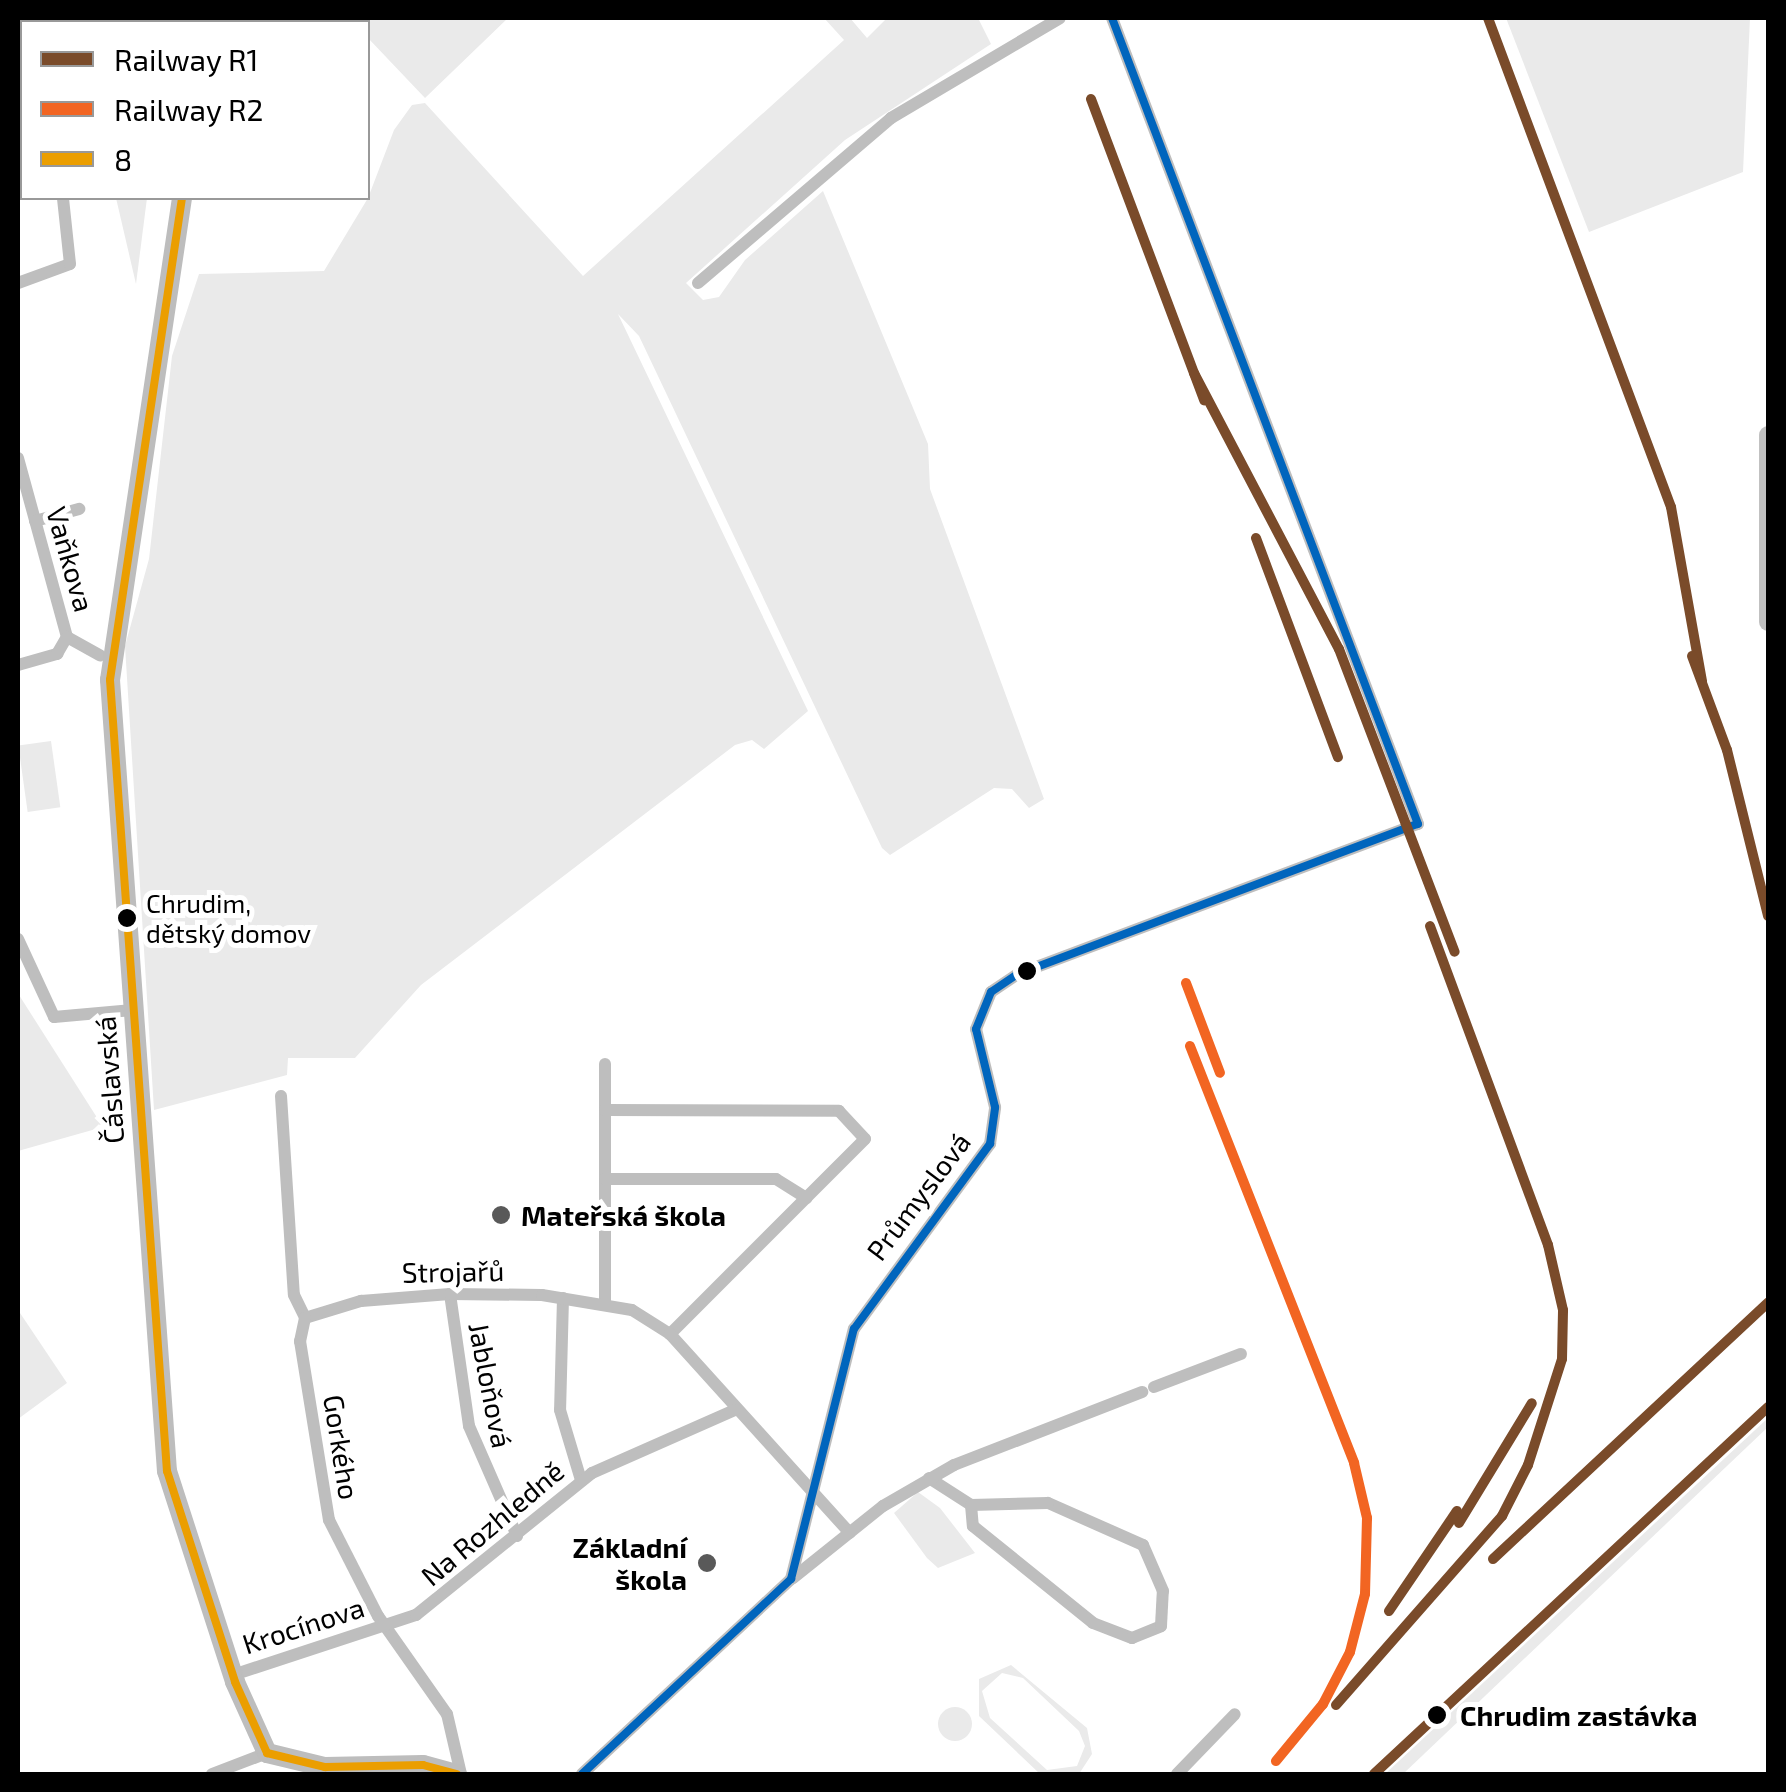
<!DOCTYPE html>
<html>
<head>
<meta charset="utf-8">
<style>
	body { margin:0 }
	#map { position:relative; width:1786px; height:1792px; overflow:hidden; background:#fff; font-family:"Exo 2",sans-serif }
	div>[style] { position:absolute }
	.green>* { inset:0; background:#eaeaea; transform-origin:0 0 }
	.round { border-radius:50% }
	.street>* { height:12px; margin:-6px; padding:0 6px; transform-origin:6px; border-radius:6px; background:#bebebe }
	.secondary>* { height:18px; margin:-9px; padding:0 9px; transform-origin:9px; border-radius:9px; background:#c1c1c1 }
	.primary>* { height:20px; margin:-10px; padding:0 10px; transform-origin:10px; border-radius:10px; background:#bdbdbd }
	.bus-1>* { height:8px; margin:-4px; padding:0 4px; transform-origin:4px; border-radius:4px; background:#eb9e00 }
	.bus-2>* { height:8px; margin:-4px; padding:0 4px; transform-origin:4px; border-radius:4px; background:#0065bd }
	.rail-1>* { height:10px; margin:-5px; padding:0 5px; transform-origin:5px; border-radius:5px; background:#7a4b2a }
	.rail-2>* { height:10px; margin:-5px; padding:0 5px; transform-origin:5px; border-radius:5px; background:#f26522 }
	.dots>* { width:28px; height:28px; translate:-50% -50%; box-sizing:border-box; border:5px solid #fff; border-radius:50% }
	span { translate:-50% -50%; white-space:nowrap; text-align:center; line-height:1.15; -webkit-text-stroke:10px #fff; paint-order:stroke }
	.bus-label { font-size:26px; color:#000 }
	.left { translate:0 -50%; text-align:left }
	.street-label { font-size:28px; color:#000 }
	.poi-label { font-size:28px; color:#000; font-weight:700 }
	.right { translate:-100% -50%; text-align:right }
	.stop-label { font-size:28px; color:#000; font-weight:700 }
	.frame { position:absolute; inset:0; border:20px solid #000; pointer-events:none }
	.legend { position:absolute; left:20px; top:20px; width:350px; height:180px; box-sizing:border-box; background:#fff; border:2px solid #999; margin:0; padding:12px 18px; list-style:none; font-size:30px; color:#000 }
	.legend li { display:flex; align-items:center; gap:20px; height:50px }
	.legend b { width:50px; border:2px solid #999 }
</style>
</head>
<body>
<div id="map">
	<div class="green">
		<div style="clip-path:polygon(348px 18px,508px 18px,425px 98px,368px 38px,368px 22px)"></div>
		<div style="clip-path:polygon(824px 18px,850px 18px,867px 38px,887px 18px,978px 18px,991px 44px,845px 140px,686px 283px,703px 300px,719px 297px,745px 260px,823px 191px,928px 444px,930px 489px,1044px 799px,1029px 808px,1012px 789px,994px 788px,890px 855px,882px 848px,639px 336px,618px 314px,808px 711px,764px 749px,752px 740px,735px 745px,421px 985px,355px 1058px,288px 1058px,287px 1075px,154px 1110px,125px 646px,149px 559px,172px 356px,199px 274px,324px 271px,368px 198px,394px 130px,412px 105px,425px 103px,583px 276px,844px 40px)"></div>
		<div style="clip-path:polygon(1506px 18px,1750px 18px,1743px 172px,1589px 232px)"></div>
		<div style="clip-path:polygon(116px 198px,147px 198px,136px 284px)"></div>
		<div style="left:51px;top:741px;width:67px;height:33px;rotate:82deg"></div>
		<div style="clip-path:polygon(19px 995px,103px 1127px,18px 1151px)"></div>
		<div style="clip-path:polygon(18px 1310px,67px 1383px,18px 1419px)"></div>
		<div style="clip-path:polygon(1768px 1418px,1768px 1427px,1403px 1774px,1385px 1774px)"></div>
		<div style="clip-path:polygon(918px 1492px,940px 1508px,975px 1553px,938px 1568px,927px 1558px,894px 1513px)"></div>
		<div style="clip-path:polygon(evenodd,1011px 1665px,1087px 1728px,1092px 1754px,1079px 1774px,1040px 1774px,979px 1716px,979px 1679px,1011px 1665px,1002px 1673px,1023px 1678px,1079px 1731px,1085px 1746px,1077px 1766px,1047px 1770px,990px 1718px,982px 1691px,1002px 1673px)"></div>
		<div class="round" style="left:938px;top:1707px;width:34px;height:34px"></div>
	</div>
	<div class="street">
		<div style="left:18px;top:171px;width:4px;rotate:-14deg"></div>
		<div style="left:18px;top:283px;width:55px;rotate:-20.1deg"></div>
		<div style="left:70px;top:264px;width:66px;rotate:-96.1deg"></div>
		<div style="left:698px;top:283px;width:254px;rotate:-40.5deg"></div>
		<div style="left:891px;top:118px;width:196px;rotate:-30.6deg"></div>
		<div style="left:18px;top:458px;width:186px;rotate:74.7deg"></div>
		<div style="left:67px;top:637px;width:38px;rotate:29deg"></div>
		<div style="left:35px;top:521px;width:46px;rotate:-15.3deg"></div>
		<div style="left:18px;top:665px;width:41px;rotate:-15.8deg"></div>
		<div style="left:57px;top:654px;width:20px;rotate:-60deg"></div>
		<div style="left:18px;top:939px;width:86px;rotate:65.2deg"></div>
		<div style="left:54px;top:1017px;width:79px;rotate:-5.1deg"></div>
		<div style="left:605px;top:1064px;width:239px;rotate:90deg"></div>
		<div style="left:281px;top:1096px;width:199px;rotate:86.3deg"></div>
		<div style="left:294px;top:1295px;width:25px;rotate:64deg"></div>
		<div style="left:605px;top:1110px;width:234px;rotate:0.2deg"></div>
		<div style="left:839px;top:1111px;width:38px;rotate:47deg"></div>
		<div style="left:865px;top:1139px;width:276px;rotate:135deg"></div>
		<div style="left:605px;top:1179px;width:171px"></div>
		<div style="left:776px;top:1179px;width:36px;rotate:32deg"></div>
		<div style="left:450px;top:1294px;width:133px;rotate:81.8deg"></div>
		<div style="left:469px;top:1426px;width:120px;rotate:66.4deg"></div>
		<div style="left:563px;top:1298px;width:112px;rotate:91.5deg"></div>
		<div style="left:560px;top:1410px;width:73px;rotate:73.3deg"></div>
		<div style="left:305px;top:1318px;width:59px;rotate:-16.9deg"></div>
		<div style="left:361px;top:1301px;width:89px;rotate:-4.5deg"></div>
		<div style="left:450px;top:1294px;width:92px;rotate:0.6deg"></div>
		<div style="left:542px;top:1295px;width:91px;rotate:9.5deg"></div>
		<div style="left:632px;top:1310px;width:45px;rotate:32.3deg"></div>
		<div style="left:670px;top:1334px;width:268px;rotate:47.9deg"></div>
		<div style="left:305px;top:1318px;width:24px;rotate:102deg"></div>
		<div style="left:300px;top:1341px;width:181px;rotate:80.8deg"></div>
		<div style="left:329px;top:1520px;width:108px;rotate:63deg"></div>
		<div style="left:378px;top:1616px;width:120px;rotate:54.9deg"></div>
		<div style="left:447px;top:1714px;width:62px;rotate:76.9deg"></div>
		<div style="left:1154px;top:1387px;width:93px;rotate:-20.8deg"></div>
		<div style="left:929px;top:1478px;width:50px;rotate:32.7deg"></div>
		<div style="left:971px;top:1505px;width:21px;rotate:85deg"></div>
		<div style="left:973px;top:1526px;width:154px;rotate:38.9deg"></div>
		<div style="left:1093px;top:1623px;width:42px;rotate:21deg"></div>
		<div style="left:1132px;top:1638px;width:31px;rotate:-22deg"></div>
		<div style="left:1161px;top:1626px;width:35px;rotate:-87deg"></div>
		<div style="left:1163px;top:1591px;width:50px;rotate:-113.5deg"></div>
		<div style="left:1143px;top:1545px;width:104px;rotate:-156.1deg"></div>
		<div style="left:1048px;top:1503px;width:77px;rotate:178.5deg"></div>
		<div style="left:793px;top:1578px;width:115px;rotate:-38.7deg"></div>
		<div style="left:883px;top:1506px;width:82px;rotate:-30deg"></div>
		<div style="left:954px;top:1465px;width:202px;rotate:-21.2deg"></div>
		<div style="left:233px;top:1675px;width:193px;rotate:-18.2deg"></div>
		<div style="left:416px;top:1615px;width:226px;rotate:-38.9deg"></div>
		<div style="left:592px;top:1473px;width:156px;rotate:-23.8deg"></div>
		<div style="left:212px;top:1774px;width:59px;rotate:-20.9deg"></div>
		<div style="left:582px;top:1774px;width:286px;rotate:-43deg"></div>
		<div style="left:791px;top:1579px;width:258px;rotate:-75.9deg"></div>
		<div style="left:854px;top:1329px;width:230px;rotate:-53.7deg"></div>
		<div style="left:990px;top:1144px;width:37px;rotate:-82deg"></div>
		<div style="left:995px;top:1107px;width:80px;rotate:-103.7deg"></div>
		<div style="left:976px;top:1029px;width:40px;rotate:-68deg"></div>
		<div style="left:991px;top:992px;width:32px;rotate:-34deg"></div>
		<div style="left:1018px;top:974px;width:427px;rotate:-20.6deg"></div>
		<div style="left:1418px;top:824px;width:862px;rotate:-110.79deg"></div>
		<div style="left:1177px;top:1774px;width:83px;rotate:-46deg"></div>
	</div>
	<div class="secondary">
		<div style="left:1768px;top:435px;width:187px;rotate:90deg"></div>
	</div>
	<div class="primary">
		<div style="left:208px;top:22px;width:4px;rotate:-76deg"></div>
		<div style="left:182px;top:198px;width:487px;rotate:98.5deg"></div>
		<div style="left:110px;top:680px;width:793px;rotate:85.88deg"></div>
		<div style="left:167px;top:1471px;width:222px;rotate:72.1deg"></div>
		<div style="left:235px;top:1682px;width:78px;rotate:65.7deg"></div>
		<div style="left:267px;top:1753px;width:60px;rotate:13.6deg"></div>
		<div style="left:325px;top:1767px;width:98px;rotate:-1.2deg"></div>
		<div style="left:423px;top:1765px;width:35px;rotate:15deg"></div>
	</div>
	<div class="bus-1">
		<div style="left:182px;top:198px;width:487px;rotate:98.5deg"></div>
		<div style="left:110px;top:680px;width:793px;rotate:85.88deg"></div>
		<div style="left:167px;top:1471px;width:222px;rotate:72.1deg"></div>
		<div style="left:235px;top:1682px;width:78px;rotate:65.7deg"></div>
		<div style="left:267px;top:1753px;width:60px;rotate:13.6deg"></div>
		<div style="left:325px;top:1767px;width:98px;rotate:-1.2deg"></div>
		<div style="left:423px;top:1765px;width:35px;rotate:15deg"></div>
	</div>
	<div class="bus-2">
		<div style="left:582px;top:1774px;width:286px;rotate:-43deg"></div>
		<div style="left:791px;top:1579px;width:258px;rotate:-75.9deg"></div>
		<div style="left:854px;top:1329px;width:230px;rotate:-53.7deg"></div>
		<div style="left:990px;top:1144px;width:37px;rotate:-82deg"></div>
		<div style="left:995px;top:1107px;width:80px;rotate:-103.7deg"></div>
		<div style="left:976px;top:1029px;width:40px;rotate:-68deg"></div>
		<div style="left:991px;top:992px;width:32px;rotate:-34deg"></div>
		<div style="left:1018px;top:974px;width:427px;rotate:-20.6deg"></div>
		<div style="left:1418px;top:824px;width:862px;rotate:-110.79deg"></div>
	</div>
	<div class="rail-1">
		<div style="left:1488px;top:18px;width:522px;rotate:69.48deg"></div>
		<div style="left:1671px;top:507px;width:177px;rotate:79.9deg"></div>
		<div style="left:1091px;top:99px;width:322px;rotate:69.4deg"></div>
		<div style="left:1194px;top:373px;width:312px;rotate:62.3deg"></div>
		<div style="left:1339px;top:649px;width:324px;rotate:69.1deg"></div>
		<div style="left:1256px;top:538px;width:234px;rotate:69.5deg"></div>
		<div style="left:1692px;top:656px;width:100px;rotate:69.6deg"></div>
		<div style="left:1727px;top:750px;width:171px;rotate:76.1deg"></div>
		<div style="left:1459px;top:1523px;width:140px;rotate:-58.7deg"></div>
		<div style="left:1493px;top:1559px;width:376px;rotate:-43deg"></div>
		<div style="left:1389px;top:1611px;width:121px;rotate:-55.8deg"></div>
		<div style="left:1336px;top:1705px;width:252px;rotate:-48.7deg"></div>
		<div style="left:1502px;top:1516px;width:57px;rotate:-63deg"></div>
		<div style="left:1528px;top:1465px;width:111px;rotate:-72.2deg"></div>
		<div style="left:1562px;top:1359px;width:49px;rotate:-88.8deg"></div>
		<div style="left:1563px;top:1310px;width:67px;rotate:-103deg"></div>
		<div style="left:1548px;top:1245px;width:340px;rotate:-110.3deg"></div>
		<div style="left:1374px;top:1774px;width:538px;rotate:-42.97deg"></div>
	</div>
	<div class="rail-2">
		<div style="left:1186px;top:983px;width:96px;rotate:69.3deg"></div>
		<div style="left:1190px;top:1046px;width:448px;rotate:68.5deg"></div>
		<div style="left:1354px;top:1463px;width:57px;rotate:76.7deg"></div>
		<div style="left:1367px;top:1518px;width:76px;rotate:91.5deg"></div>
		<div style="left:1365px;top:1594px;width:60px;rotate:104.5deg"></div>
		<div style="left:1350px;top:1652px;width:59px;rotate:117.4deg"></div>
		<div style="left:1323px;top:1704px;width:74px;rotate:129.5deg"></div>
	</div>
	<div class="dots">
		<div style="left:127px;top:918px;background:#000"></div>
		<div style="left:1027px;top:971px;background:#000"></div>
		<div style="left:501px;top:1215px;background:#595959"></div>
		<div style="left:707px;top:1563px;background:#595959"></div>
		<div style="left:1437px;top:1715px;background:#000"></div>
	</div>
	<div class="bus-label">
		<span class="left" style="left:146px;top:918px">Chrudim,<br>dětský domov</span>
	</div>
	<div class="street-label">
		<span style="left:71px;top:559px;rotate:74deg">Vaňkova</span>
		<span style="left:109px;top:1080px;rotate:-94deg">Čáslavská</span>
		<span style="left:918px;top:1196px;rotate:-53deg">Průmyslová</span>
		<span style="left:453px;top:1271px;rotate:-1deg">Strojařů</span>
		<span style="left:491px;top:1385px;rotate:79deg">Jabloňová</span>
		<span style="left:342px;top:1447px;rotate:81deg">Gorkého</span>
		<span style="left:492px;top:1523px;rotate:-40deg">Na Rozhledně</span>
		<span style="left:303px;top:1625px;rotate:-18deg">Krocínova</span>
	</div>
	<div class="poi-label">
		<span class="left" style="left:521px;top:1215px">Mateřská škola</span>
		<span class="right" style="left:687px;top:1563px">Základní<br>škola</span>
	</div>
	<div class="stop-label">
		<span class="left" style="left:1460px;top:1715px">Chrudim zastávka</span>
	</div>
	<div class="frame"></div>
	<ul class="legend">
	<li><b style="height:12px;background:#7a4b2a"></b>Railway R1</li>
	<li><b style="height:12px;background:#f26522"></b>Railway R2</li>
	<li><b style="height:12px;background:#eb9e00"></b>8</li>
	</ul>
</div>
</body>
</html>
